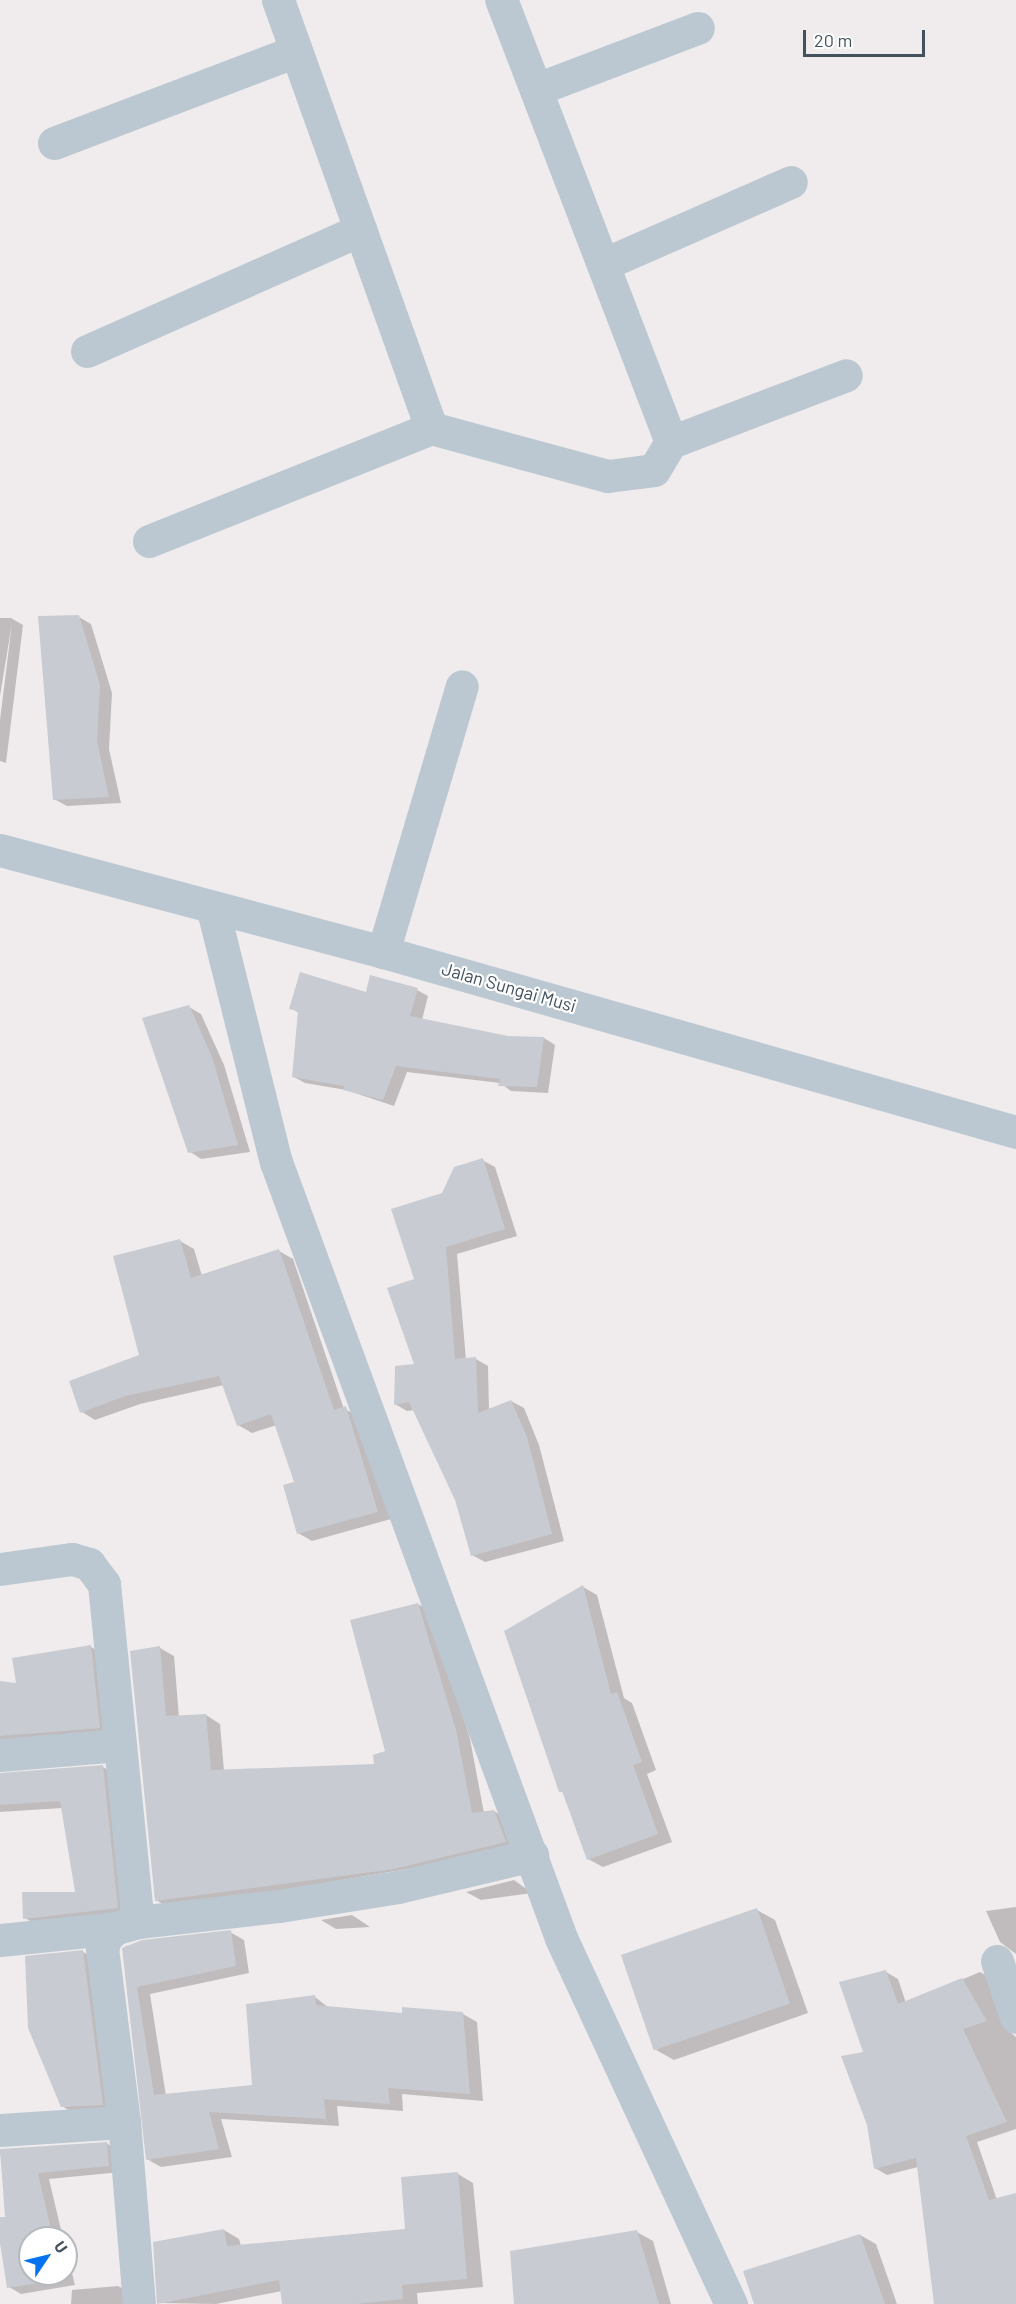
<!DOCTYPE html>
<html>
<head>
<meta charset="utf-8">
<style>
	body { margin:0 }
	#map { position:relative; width:1016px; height:2304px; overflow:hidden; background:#f0eced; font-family:Barlow,sans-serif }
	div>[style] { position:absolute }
	.shadow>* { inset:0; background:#0003 }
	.building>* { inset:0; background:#c8ccd2; transform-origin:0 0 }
	.minor>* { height:33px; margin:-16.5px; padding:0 16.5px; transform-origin:16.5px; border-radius:16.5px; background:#bbc8d1 }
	span { translate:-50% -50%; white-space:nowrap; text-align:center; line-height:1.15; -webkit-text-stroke:4.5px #fff; paint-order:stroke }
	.street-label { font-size:18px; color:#43515c }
	.north { position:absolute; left:18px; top:2226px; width:60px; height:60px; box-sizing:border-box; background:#fff; border:2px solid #b4b9be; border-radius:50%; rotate:55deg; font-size:16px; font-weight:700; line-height:24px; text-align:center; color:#43515c }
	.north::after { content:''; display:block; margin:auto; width:21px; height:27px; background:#0573f1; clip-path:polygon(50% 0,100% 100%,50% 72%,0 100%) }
	.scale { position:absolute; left:803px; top:30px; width:122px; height:27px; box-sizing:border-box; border:3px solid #43515c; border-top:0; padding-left:8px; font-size:18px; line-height:21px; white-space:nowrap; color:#43515c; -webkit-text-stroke:4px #fff; paint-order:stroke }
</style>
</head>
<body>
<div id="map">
	<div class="shadow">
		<div style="clip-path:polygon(79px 617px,91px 624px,112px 693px,109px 749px,121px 803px,67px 806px,54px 799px)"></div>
		<div style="clip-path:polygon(0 618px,11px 618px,23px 625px,6px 763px,0 761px,0 720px,12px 623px,0 696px)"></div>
		<div style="clip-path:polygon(417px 990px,428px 996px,422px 1020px,508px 1037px,544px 1038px,555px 1045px,548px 1093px,511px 1091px,500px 1083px,407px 1072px,394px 1106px,346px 1090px,305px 1083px,294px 1077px,299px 1013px,291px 1008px)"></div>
		<div style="clip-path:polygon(189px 1007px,201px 1014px,224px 1065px,250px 1152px,201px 1159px,189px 1151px)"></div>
		<div style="clip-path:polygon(482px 1160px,495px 1167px,517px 1236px,457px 1254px,466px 1360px,476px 1359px,488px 1366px,489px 1410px,511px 1401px,524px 1408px,539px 1445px,564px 1541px,485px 1562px,472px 1555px,457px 1499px,415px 1410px,407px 1411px,395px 1404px,416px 1365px,416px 1279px,443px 1195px)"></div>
		<div style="clip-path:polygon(180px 1241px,194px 1249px,202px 1276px,279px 1251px,293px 1259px,344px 1409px,359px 1416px,391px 1519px,312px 1541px,298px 1533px,296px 1483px,277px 1425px,252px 1433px,238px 1425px,224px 1385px,140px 1404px,95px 1420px,82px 1412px,141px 1356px)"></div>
		<div style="clip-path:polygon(583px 1587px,597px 1595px,624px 1698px,632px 1703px,656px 1770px,647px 1774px,672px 1842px,603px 1867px,588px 1859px,564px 1793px,560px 1791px)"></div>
		<div style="clip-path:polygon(418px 1604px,432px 1613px,470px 1739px,484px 1813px,494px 1811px,508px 1820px,519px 1850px,171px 1909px,156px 1900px,160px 1648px,174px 1656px,179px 1717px,206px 1715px,220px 1724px,224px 1771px,376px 1765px,387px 1752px)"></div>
		<div style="clip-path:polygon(91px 1647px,103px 1654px,111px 1734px,0 1750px,0 1683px,18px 1685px)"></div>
		<div style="clip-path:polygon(103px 1767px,115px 1774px,130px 1915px,37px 1925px,25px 1918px,76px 1894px,62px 1808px,0 1812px,0 1775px)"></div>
		<div style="clip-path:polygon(514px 1880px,532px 1893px,481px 1900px,466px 1892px)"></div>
		<div style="clip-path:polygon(1016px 1907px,1016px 1954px,1000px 1942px,986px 1911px)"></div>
		<div style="clip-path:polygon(757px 1910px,775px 1920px,808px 2013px,674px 2060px,656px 2050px)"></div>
		<div style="clip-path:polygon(352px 1915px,370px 1927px,336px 1929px,321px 1920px)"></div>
		<div style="clip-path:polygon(230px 1932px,244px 1940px,249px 1973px,150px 1994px,166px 2096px,254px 2087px,315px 1997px,329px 2008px,404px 2014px,463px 2014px,477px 2022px,483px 2101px,402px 2094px,403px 2111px,337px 2106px,339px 2126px,221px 2119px,232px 2157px,161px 2167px,147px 2159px,123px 1951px,126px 1946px)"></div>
		<div style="clip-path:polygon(83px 1952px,96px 1959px,115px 2111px,75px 2114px,62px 2106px)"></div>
		<div style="clip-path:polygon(886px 1972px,898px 1979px,906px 2003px,980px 1972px,992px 1979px,1010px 2032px,1016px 2037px,1016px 2129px,977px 2142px,997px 2200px,1016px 2194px,1016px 2304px,936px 2304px,918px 2167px,887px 2175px,875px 2168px,865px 2053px)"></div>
		<div style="clip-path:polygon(106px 2143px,119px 2151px,121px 2172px,49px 2179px,63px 2238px,30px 2238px,30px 2274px,66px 2274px,66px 2249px,75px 2285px,21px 2294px,9px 2287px,0 2234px,0 2218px,7px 2219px,0 2150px)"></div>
		<div style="clip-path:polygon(458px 2174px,473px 2183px,483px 2287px,417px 2293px,418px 2304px,283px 2304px,282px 2291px,216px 2304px,159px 2303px,224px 2230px,239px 2239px,241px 2246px,407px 2231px)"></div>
		<div style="clip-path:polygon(637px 2232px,653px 2241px,671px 2304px,515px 2304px)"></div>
		<div style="clip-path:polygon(860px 2235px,876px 2244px,897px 2304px,756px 2304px)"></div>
		<div style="clip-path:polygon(118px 2286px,131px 2293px,132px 2304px,71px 2304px,72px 2290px)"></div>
	</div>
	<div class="building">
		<div style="clip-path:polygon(79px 615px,100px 685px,97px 741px,109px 797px,53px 800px,38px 616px)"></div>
		<div style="clip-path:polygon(300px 972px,366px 992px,370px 975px,418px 988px,410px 1016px,508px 1036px,544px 1037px,537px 1087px,498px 1086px,500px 1079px,396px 1066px,383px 1100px,343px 1090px,344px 1086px,292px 1077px,298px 1011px,289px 1009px)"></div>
		<div style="clip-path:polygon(189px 1005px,212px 1057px,238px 1145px,188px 1153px,142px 1018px)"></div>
		<div style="clip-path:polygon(483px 1158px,505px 1229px,446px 1247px,455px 1359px,476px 1357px,478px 1413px,511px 1400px,527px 1437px,552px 1534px,471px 1556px,455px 1500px,409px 1402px,394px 1405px,395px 1366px,414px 1364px,387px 1288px,414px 1279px,391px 1209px,442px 1193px,454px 1167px)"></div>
		<div style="clip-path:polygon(180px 1239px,191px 1278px,279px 1249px,334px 1410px,346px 1406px,378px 1512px,297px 1534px,283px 1485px,294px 1482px,271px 1414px,237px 1426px,219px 1376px,125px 1396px,80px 1413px,69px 1381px,139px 1355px,113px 1256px)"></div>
		<div style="clip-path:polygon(583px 1585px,611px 1694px,617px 1692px,642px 1762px,633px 1765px,658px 1834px,587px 1860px,562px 1791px,559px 1792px,504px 1631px)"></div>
		<div style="clip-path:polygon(418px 1603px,456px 1730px,472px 1813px,494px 1810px,506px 1842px,394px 1869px,155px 1901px,130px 1651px,160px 1646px,166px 1716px,206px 1714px,211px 1770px,374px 1764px,373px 1755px,385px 1751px,350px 1620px)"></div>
		<div style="clip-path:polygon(91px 1645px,100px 1728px,0 1736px,0 1681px,16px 1683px,12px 1658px)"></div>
		<div style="clip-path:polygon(103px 1765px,118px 1908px,23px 1919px,22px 1892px,75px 1892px,60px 1801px,0 1805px,0 1773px)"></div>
		<div style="left:757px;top:1908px;width:101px;height:144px;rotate:71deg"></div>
		<div style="clip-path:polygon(231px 1930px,236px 1966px,137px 1987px,154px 2095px,252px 2085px,246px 2004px,315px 1995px,316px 2005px,402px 2013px,402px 2007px,463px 2012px,470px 2094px,388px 2088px,390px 2104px,324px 2099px,326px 2119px,209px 2112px,219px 2149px,146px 2160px,122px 1948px,142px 1940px)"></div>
		<div style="clip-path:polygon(83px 1950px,103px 2105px,61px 2107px,28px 2028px,25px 1956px)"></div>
		<div style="clip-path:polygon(886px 1970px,898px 2004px,962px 1978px,987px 2021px,963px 2029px,1007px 2122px,966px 2136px,989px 2200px,1016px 2193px,1016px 2304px,934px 2304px,916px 2158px,874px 2169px,867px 2125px,841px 2056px,863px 2052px,839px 1982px)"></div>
		<div style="clip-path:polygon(107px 2142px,109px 2166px,38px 2173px,53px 2238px,30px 2238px,30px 2274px,62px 2274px,63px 2279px,7px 2288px,0 2243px,0 2217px,5px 2217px,0 2149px)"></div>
		<div style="clip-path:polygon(458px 2172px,467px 2279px,402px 2285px,403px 2299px,356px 2304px,282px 2304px,279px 2280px,157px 2304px,153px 2242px,224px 2229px,227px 2246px,405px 2229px,401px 2177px)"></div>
		<div style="clip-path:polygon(637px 2230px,659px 2304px,514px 2304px,510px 2251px)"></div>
		<div style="clip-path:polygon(860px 2234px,885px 2304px,754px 2304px,743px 2271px)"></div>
	</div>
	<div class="minor">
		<div style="left:278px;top:0;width:455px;rotate:70.3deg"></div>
		<div style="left:537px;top:89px;width:172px;rotate:-20.8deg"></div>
		<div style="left:54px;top:143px;width:259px;rotate:-20.8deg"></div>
		<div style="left:604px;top:264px;width:204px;rotate:-23.7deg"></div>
		<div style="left:87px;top:351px;width:299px;rotate:-23.9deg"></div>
		<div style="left:671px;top:442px;width:187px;rotate:-20.9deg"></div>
		<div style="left:149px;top:541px;width:304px;rotate:-21.8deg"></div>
		<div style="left:431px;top:428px;width:183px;rotate:15.2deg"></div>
		<div style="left:608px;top:476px;width:46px;rotate:-7.4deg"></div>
		<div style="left:654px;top:470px;width:33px;rotate:-59deg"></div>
		<div style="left:671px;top:442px;width:474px;rotate:-111deg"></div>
		<div style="left:0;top:850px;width:396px;rotate:14.9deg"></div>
		<div style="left:383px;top:952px;width:658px;rotate:15.87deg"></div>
		<div style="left:213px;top:910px;width:260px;rotate:76deg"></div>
		<div style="left:276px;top:1162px;width:827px;rotate:69.83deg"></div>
		<div style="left:561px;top:1938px;width:404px;rotate:65.1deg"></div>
		<div style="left:383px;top:952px;width:277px;rotate:-73.5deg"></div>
		<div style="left:0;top:1569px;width:73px;rotate:-7.9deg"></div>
		<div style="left:72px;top:1559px;width:18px;rotate:16deg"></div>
		<div style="left:89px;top:1564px;width:25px;rotate:53deg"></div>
		<div style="left:104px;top:1584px;width:340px;rotate:84.3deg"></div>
		<div style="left:0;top:1755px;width:120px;rotate:-4.8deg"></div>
		<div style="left:0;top:1940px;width:117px;rotate:-5.9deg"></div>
		<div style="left:997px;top:1961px;width:59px;rotate:71.3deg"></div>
		<div style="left:0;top:2130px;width:124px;rotate:-3.7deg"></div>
		<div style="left:139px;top:2304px;width:183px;rotate:-94.7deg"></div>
		<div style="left:124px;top:2122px;width:174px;rotate:-97.2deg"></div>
		<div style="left:102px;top:1949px;width:13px;rotate:-72deg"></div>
		<div style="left:106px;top:1937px;width:13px;rotate:-42deg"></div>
		<div style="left:116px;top:1928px;width:23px;rotate:-15deg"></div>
		<div style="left:138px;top:1922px;width:142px;rotate:-6.5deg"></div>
		<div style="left:279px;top:1906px;width:121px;rotate:-9.1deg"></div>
		<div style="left:398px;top:1887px;width:138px;rotate:-13.4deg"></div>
	</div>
	<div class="street-label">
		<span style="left:509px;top:987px;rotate:16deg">Jalan Sungai Musi</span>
	</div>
	<div class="north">U</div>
	<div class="scale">20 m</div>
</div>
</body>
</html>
